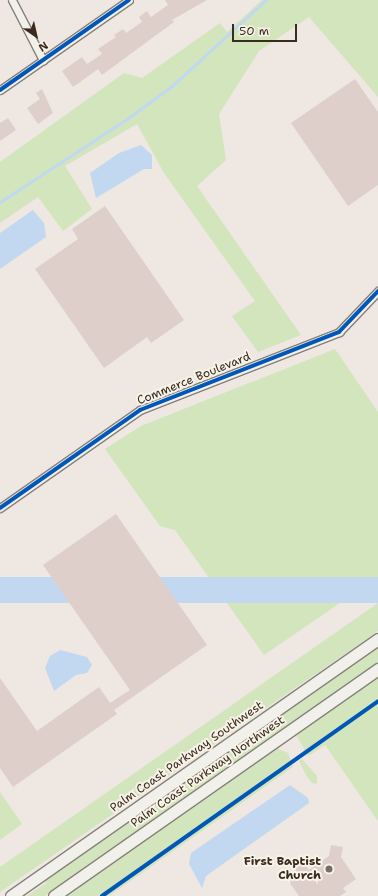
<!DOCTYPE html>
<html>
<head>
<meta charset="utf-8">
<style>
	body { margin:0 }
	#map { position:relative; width:378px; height:896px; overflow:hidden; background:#efe7e1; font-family:"Shantell Sans",sans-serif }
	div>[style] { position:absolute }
	.green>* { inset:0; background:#d2e5bd }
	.water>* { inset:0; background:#c2d8f0; transform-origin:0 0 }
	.stream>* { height:2.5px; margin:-1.25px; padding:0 1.25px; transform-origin:1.25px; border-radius:1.25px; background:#c2d8f0 }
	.building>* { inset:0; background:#decfca }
	.roads { filter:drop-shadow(1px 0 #87807b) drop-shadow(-1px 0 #87807b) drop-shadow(0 1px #87807b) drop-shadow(0 -1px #87807b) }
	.minor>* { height:7px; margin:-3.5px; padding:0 3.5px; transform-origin:3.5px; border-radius:3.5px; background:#f2f0eb }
	.primary>* { height:11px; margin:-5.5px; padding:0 5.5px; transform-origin:5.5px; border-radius:5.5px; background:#f2f0eb }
	.cycleway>* { height:4px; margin:-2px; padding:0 2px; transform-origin:2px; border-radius:2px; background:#0057b8 }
	.dots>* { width:11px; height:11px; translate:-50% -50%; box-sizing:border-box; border:2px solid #f7f3e8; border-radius:50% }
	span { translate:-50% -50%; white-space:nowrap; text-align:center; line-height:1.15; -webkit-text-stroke:4px #f7f3e8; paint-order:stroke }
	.street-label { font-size:12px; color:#3b2a1e }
	.poi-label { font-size:12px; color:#3b2a1e; font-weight:700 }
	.right { translate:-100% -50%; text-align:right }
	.north { position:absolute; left:16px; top:16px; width:40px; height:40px; -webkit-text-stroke:3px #f7f3e8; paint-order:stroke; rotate:146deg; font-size:11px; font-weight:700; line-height:16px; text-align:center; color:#3b2a1e }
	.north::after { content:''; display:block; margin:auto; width:14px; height:18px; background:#3b2a1e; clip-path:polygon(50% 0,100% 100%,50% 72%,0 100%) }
	.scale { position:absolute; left:232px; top:24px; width:65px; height:18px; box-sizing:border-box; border:2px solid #3b2a1e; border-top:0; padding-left:5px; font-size:12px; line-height:14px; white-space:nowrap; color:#3b2a1e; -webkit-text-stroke:3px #f7f3e8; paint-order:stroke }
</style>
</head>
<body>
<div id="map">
	<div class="green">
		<div style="clip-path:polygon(262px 0,378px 0,378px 97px,309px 17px,259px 51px,219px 114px,226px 160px,197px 186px,301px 335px,258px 352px,232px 316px,255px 301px,164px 173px,137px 124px,65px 166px,92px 209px,63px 231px,38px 197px,0 223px,0 162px,124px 73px,142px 78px,220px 23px,227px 32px)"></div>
		<div style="clip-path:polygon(335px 349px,378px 412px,378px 577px,264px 655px,175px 530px,160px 526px,105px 449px,141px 426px)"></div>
		<div style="clip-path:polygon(378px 603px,378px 631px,0 892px,0 867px)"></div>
		<div style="clip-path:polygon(378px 645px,378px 663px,45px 896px,27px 896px,46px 883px,44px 878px)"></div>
		<div style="clip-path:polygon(378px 675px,378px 821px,325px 745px,308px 756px,297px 736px,301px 728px)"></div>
		<div style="clip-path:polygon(276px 748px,288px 753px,293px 767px,109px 896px,62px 896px)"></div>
		<div style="clip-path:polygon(302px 759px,317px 776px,317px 784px,312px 783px,306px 775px,299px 761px)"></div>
		<div style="clip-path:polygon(0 792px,22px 824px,0 840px)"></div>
	</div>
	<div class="water">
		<div style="clip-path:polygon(141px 145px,152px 155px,152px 169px,144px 169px,96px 198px,90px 173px,119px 153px)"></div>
		<div style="clip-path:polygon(33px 210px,44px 223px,46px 237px,0 269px,0 233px)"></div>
		<div style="left:378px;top:577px;width:26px;height:460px;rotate:90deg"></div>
		<div style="clip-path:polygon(60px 650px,87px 657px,92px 665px,87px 673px,76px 675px,54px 691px,45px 668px,50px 656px)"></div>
		<div style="clip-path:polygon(290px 785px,308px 798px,309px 803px,206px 876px,202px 888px,189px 864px,191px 853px)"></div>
	</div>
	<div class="stream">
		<div style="left:0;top:202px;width:152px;rotate:-33.2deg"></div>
		<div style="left:127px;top:119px;width:56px;rotate:-36.3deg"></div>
		<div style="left:172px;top:86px;width:127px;rotate:-42.5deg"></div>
	</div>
	<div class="building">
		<div style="clip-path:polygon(165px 0,207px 0,172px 20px,174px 22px,102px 75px,98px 69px,73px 87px,62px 71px,82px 57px,87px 64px,102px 54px,98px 49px,116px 37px,114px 35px,123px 29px,126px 33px,142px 22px,139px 17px,147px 11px,151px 17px,168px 5px)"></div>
		<div style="clip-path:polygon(355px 79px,378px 112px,378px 185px,348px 206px,291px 123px)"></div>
		<div style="clip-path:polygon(42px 89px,53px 113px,38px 124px,27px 108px,40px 99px,36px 93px)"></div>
		<div style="clip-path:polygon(8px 118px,16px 130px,0 141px,0 123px)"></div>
		<div style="clip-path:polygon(105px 206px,184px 320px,151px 343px,147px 337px,104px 368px,35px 269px,78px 239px,72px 229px)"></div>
		<div style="clip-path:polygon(116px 514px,207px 645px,114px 710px,117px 714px,13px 787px,0 768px,0 678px,37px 731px,99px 687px,110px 703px,130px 690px,43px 565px)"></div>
		<div style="clip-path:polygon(331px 845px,343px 847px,341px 857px,356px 879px,343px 888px,346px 892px,340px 896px,299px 896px,287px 879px,297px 872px,291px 863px,300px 857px,309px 870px,329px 856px)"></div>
	</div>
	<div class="roads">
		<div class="minor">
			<div style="left:12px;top:0;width:68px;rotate:62.7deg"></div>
			<div style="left:0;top:90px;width:157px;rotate:-34.9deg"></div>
			<div style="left:0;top:508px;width:171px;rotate:-35deg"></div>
			<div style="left:140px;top:410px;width:214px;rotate:-21.4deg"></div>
			<div style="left:339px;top:332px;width:57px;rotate:-46.4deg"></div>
		</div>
		<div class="primary">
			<div style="left:11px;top:896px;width:448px;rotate:-35deg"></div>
			<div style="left:54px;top:896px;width:396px;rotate:-35deg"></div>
		</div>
	</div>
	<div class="cycleway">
		<div style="left:0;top:90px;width:157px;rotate:-34.9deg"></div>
		<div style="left:0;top:508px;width:171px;rotate:-35deg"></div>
		<div style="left:140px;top:410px;width:214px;rotate:-21.4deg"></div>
		<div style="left:339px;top:332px;width:57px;rotate:-46.4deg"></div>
		<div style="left:102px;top:896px;width:338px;rotate:-35.2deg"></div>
	</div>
	<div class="dots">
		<div style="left:329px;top:869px;background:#7a6c62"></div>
	</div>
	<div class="street-label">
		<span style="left:194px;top:379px;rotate:-22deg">Commerce Boulevard</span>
		<span style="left:187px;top:757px;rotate:-35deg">Palm Coast Parkway Southwest</span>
		<span style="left:208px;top:772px;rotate:-35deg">Palm Coast Parkway Northwest</span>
	</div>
	<div class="poi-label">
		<span class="right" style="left:321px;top:869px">First Baptist<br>Church</span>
	</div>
	<div class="north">N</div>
	<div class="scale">50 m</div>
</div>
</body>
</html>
